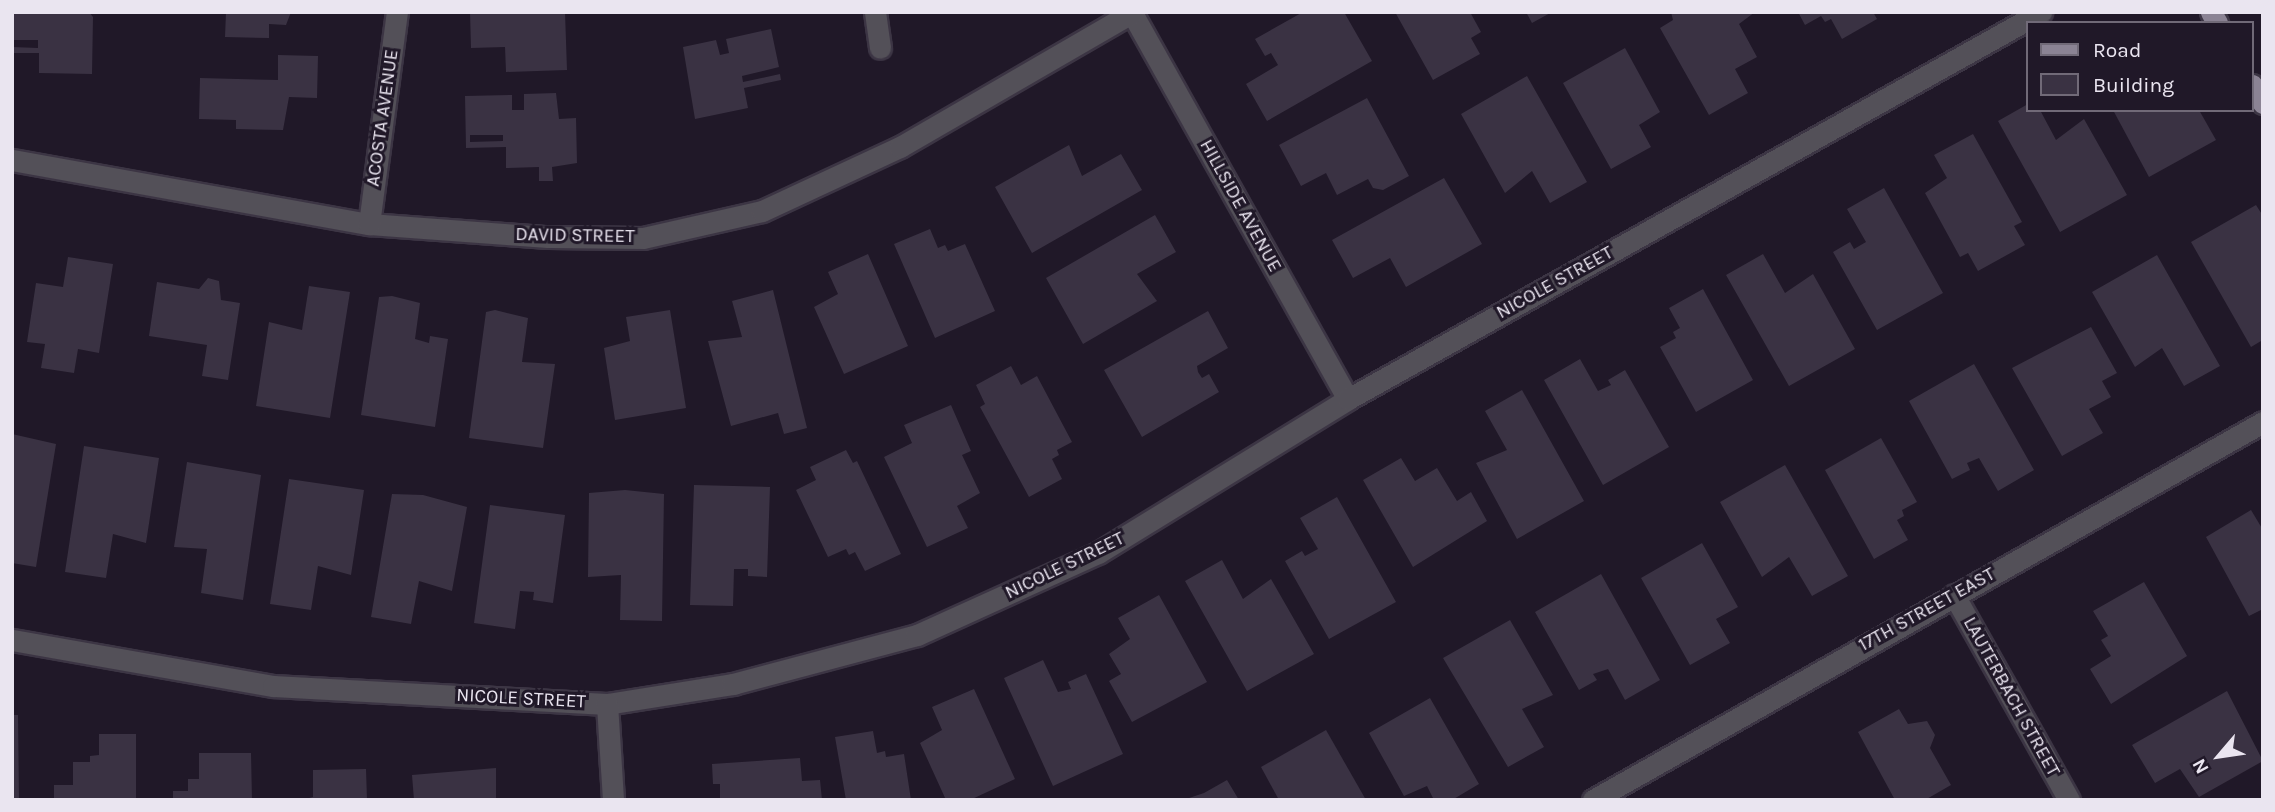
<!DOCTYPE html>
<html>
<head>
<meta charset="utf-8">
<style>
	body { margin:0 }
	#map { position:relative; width:2275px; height:812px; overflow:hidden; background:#201828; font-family:Karla,sans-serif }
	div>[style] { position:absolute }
	.building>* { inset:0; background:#3a3243 }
	.roads { filter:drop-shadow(2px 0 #3c3544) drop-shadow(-2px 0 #3c3544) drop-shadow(0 2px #3c3544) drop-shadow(0 -2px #3c3544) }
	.street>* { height:21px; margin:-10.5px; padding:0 10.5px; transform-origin:10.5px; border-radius:10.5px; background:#535058 }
	.primary>* { height:21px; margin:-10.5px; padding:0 10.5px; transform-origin:10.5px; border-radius:10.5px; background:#8b8394 }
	span { translate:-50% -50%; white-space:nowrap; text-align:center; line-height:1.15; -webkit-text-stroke:6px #201828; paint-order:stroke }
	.street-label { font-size:19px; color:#eae5f0 }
	.frame { position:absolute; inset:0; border:14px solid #eae5f0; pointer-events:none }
	.legend { position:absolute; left:2026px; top:21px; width:228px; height:91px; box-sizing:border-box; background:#201828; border:2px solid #716a78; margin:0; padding:9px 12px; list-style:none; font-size:21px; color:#eae5f0 }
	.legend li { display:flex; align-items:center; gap:14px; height:35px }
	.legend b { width:35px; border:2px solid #716a78 }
	.north { position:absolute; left:2184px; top:721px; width:70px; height:70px; -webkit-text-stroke:5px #201828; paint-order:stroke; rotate:241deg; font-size:19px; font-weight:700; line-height:28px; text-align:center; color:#eae5f0 }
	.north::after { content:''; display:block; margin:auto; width:24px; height:32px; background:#eae5f0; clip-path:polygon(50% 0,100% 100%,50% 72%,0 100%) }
</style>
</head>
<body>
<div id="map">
	<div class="building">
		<div style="clip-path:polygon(12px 12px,89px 12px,93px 17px,92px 74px,39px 73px,39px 53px,12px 53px,12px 47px,38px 48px,38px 40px,12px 40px)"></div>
		<div style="clip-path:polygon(226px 12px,291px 12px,286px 25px,269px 24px,269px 38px,225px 37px)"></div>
		<div style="clip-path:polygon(470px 12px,565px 12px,567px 70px,506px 72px,505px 47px,471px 48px)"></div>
		<div style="clip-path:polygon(1303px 12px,1344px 12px,1372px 61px,1267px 121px,1246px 84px,1278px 65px,1271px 53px,1265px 56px,1255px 39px)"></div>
		<div style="clip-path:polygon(1395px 12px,1470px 12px,1481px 32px,1471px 38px,1480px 54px,1433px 80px)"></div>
		<div style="clip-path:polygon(1526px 12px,1552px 12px,1532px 23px)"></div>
		<div style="clip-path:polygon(1671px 12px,1755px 12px,1739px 24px,1757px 57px,1735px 69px,1748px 93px,1709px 115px,1660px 28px,1673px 20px)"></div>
		<div style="clip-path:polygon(1798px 12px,1873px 12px,1877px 19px,1842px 39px,1831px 19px,1825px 22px,1821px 16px,1805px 25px)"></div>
		<div style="clip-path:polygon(771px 29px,779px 67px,742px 76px,743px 82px,780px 74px,781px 80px,744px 88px,748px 108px,695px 119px,683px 47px,716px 40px,720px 55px,729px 53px,726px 39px)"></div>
		<div style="clip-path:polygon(1625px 48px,1660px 112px,1639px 125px,1651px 147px,1611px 169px,1563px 83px)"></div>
		<div style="clip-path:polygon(278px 55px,318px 56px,317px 98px,289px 97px,283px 130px,236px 129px,236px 120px,199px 119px,200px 78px,278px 80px)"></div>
		<div style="clip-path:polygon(1527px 76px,1587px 182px,1550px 203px,1532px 171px,1505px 193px,1461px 114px)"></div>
		<div style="clip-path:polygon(evenodd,556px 93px,559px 119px,576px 118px,577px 163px,552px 167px,553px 181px,539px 181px,539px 167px,506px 168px,506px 147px,466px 148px,465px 96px,512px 95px,512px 110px,524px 110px,524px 94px,556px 93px,470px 135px,503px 135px,503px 141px,470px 142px,470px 135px)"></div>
		<div style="clip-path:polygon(1367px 98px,1409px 176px,1383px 190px,1373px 188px,1368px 179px,1337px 195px,1326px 173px,1301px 186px,1279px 145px)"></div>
		<div style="clip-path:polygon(2028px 104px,2028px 110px,2040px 110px,2056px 140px,2084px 119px,2127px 195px,2060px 232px,1998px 121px)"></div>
		<div style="clip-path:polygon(2113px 110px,2199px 110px,2216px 140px,2149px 177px)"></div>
		<div style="clip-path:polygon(1973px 134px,2022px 222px,2014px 226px,2025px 245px,1978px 271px,1968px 253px,1960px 257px,1925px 193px,1947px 178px,1934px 155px)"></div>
		<div style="clip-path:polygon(1069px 145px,1082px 176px,1121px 154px,1142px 190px,1032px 253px,995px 187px)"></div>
		<div style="clip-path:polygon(1444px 178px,1482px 244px,1406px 287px,1390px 258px,1353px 278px,1332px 240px)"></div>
		<div style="clip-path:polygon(1884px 188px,1943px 293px,1877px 330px,1833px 252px,1850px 242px,1854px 249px,1866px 242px,1847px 209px)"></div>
		<div style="clip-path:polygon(2256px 205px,2263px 216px,2263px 344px,2261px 341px,2251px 347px,2191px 242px)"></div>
		<div style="clip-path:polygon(1155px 215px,1176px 252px,1137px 274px,1157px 301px,1083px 344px,1046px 278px)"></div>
		<div style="clip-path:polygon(930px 229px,938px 248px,945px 245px,948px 251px,965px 244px,995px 311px,935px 338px,894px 244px)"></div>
		<div style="clip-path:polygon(868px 254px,908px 346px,844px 374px,814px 307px,838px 294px,828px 272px)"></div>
		<div style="clip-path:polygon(1763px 254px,1785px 293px,1813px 274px,1855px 349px,1789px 386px,1726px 275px)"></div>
		<div style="clip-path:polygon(2157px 255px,2220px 366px,2184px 386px,2162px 348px,2135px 367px,2092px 292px)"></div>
		<div style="clip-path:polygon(68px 257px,113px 264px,99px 353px,78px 349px,74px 373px,41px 368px,45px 344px,27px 342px,36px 283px,63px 287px)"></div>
		<div style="clip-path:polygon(208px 278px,219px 281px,221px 300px,240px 303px,228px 380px,202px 376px,207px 345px,149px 336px,157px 282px,199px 289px)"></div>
		<div style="clip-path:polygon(309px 286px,350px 292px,330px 418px,256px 406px,269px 322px,302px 330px)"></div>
		<div style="clip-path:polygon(1703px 289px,1753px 380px,1696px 412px,1660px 347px,1676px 338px,1673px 332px,1680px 328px,1669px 308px)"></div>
		<div style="clip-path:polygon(773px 290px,807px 428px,784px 434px,778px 413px,731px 426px,708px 341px,742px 337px,732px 301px)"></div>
		<div style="clip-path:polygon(392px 296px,420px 303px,415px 339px,429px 343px,430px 336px,448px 339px,435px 427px,361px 415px,379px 297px)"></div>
		<div style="clip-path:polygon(495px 310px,528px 318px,522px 362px,555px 364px,543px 448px,469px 438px,486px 312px)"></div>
		<div style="clip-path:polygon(670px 310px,686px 408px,615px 420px,604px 348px,630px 341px,626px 317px)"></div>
		<div style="clip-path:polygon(1208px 311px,1228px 348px,1197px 366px,1198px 372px,1202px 378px,1209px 374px,1219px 392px,1142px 437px,1104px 370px)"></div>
		<div style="clip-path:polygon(2091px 327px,2117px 373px,2102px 381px,2111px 397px,2089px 409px,2103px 433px,2062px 456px,2012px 368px)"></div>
		<div style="clip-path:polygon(1580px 359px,1598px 391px,1611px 385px,1608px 380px,1625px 370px,1669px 447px,1603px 485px,1544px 380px)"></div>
		<div style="clip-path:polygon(1974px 364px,2034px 470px,1998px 491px,1979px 458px,1967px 463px,1970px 470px,1952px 479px,1909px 401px)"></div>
		<div style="clip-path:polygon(1011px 366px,1021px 385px,1037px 376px,1072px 442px,1057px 450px,1059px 455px,1052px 459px,1062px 479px,1029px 497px,980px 407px,985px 404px,976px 385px)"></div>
		<div style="clip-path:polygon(1522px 390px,1584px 501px,1517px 539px,1476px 463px,1507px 450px,1485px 411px)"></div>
		<div style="clip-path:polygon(951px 405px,971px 451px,962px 455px,980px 493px,957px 506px,968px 528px,927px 547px,884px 457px,912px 443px,904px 425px)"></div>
		<div style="clip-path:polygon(12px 434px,56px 444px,36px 567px,12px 563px)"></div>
		<div style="clip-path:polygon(1881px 438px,1917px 502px,1902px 510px,1904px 516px,1897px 520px,1908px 540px,1874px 559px,1825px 470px)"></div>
		<div style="clip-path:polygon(84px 446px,159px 458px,146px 543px,113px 534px,106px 578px,65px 572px)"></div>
		<div style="clip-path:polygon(846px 450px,853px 463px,857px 461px,901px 554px,865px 571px,855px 552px,849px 555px,846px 549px,828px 557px,796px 490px,816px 480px,810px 467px)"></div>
		<div style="clip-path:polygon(1401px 458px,1415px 481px,1437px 468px,1457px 501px,1471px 492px,1487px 521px,1413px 567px,1363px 480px)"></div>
		<div style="clip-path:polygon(187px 462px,261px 475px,243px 600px,201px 593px,207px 549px,174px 547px)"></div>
		<div style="clip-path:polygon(1785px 465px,1848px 576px,1812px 596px,1789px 557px,1762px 577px,1720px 502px)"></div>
		<div style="clip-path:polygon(289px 479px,364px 490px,351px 575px,318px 566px,311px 610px,270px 604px)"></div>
		<div style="clip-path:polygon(694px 485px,770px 487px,767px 577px,748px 576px,748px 569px,734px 569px,733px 606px,690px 605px)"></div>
		<div style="clip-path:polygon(625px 490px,664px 494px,662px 621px,620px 620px,621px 575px,588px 577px,589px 493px)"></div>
		<div style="clip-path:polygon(392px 494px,423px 495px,467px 507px,452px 591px,419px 581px,411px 624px,371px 617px)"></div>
		<div style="clip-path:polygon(1337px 497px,1396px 602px,1329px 639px,1285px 561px,1302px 551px,1305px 556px,1318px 549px,1300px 518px)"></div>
		<div style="clip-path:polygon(490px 505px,565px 515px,553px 603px,533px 600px,534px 592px,520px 591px,515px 629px,474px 623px)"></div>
		<div style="clip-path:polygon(2251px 510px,2263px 530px,2263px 609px,2249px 616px,2206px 537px)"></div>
		<div style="clip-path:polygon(1702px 543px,1738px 607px,1716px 619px,1730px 643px,1690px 665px,1641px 578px)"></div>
		<div style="clip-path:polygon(1222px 560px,1243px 599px,1271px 579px,1314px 654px,1247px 691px,1185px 581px)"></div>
		<div style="clip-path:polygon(1601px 574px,1660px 680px,1625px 700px,1608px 669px,1593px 674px,1597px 680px,1579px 690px,1535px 612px)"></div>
		<div style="clip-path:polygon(2144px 582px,2187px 656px,2111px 704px,2090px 669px,2111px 656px,2101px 640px,2108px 636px,2093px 611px)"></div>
		<div style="clip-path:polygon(1159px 595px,1207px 682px,1132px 722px,1109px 681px,1121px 674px,1109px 654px,1130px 639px,1118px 618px)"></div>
		<div style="clip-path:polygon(1510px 620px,1553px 695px,1522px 709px,1544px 747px,1508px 767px,1443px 658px)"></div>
		<div style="clip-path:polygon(1043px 660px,1058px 692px,1071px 689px,1068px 682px,1086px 674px,1123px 754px,1053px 786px,1004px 678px)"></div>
		<div style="clip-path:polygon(974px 689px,1015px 779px,970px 800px,946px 800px,920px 743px,942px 730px,932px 707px)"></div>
		<div style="clip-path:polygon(2227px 691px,2263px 761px,2199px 797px,2180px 769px,2155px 783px,2132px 745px)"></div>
		<div style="clip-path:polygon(1430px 698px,1479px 784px,1452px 800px,1434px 800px,1427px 786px,1404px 796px,1369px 733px)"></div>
		<div style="clip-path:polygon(1899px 709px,1908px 724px,1927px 721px,1935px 735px,1930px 748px,1951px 785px,1925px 800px,1895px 800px,1858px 732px)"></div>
		<div style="clip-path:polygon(12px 715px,18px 715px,19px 800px,12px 800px)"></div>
		<div style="clip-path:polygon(1326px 730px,1366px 800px,1279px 800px,1261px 767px)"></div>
		<div style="clip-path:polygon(873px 731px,877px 753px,885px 751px,886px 757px,904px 754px,911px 800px,846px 800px,835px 737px)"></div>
		<div style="clip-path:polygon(99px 734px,136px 734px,136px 800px,54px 800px,54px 785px,73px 785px,73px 762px,90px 762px,90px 756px,99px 755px)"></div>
		<div style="clip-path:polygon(199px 753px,251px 753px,252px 800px,173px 800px,173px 791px,188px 791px,188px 779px,199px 779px)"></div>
		<div style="clip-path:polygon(800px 758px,802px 781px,820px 780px,822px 800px,720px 800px,720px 784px,713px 784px,712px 764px)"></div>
		<div style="clip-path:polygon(496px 768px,496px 800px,414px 800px,412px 775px)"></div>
		<div style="clip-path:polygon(366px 769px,367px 800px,301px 800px,313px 797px,313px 770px)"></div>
		<div style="clip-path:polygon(1227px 780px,1239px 800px,1189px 798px,1204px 793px)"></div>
	</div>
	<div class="roads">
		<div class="street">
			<div style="left:875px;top:12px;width:36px;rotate:82deg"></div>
			<div style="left:1132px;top:13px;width:442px;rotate:60.8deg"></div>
			<div style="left:12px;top:160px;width:363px;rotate:10.2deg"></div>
			<div style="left:369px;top:224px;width:179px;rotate:4.2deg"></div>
			<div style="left:548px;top:237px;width:95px;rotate:0.6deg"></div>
			<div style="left:643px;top:238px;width:122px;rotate:-12.8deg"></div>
			<div style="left:762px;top:211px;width:152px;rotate:-24.9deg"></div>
			<div style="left:900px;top:147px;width:269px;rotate:-30.1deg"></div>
			<div style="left:369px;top:224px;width:214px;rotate:-82.5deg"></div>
			<div style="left:1954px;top:595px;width:235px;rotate:60.7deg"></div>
			<div style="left:12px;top:640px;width:265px;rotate:10deg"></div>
			<div style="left:273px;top:686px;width:334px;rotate:3.1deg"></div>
			<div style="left:607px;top:704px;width:128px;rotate:-9deg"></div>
			<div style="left:733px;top:684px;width:190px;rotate:-14.9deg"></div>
			<div style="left:917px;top:635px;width:199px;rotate:-24.4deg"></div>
			<div style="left:1098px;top:553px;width:294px;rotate:-31.6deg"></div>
			<div style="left:1348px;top:399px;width:794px;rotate:-29.18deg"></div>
			<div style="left:607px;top:704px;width:96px;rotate:86.4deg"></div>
			<div style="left:1593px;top:800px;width:769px;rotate:-29.43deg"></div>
		</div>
		<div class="primary">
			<div style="left:2211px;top:12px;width:13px;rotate:61deg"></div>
			<div style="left:2252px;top:85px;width:21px;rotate:59deg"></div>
		</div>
	</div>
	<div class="street-label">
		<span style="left:383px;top:118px;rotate:-82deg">ACOSTA AVENUE</span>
		<span style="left:1240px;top:206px;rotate:61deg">HILLSIDE AVENUE</span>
		<span style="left:575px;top:236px;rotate:1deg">DAVID STREET</span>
		<span style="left:1555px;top:283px;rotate:-29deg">NICOLE STREET</span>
		<span style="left:1065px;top:566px;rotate:-26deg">NICOLE STREET</span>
		<span style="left:1927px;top:610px;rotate:-29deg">17TH STREET EAST</span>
		<span style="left:2011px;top:697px;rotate:61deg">LAUTERBACH STREET</span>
		<span style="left:521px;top:699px;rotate:3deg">NICOLE STREET</span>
	</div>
	<div class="frame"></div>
	<ul class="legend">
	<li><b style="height:9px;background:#8b8394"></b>Road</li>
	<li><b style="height:19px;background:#3a3243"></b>Building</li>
	</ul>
	<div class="north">N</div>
</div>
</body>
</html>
